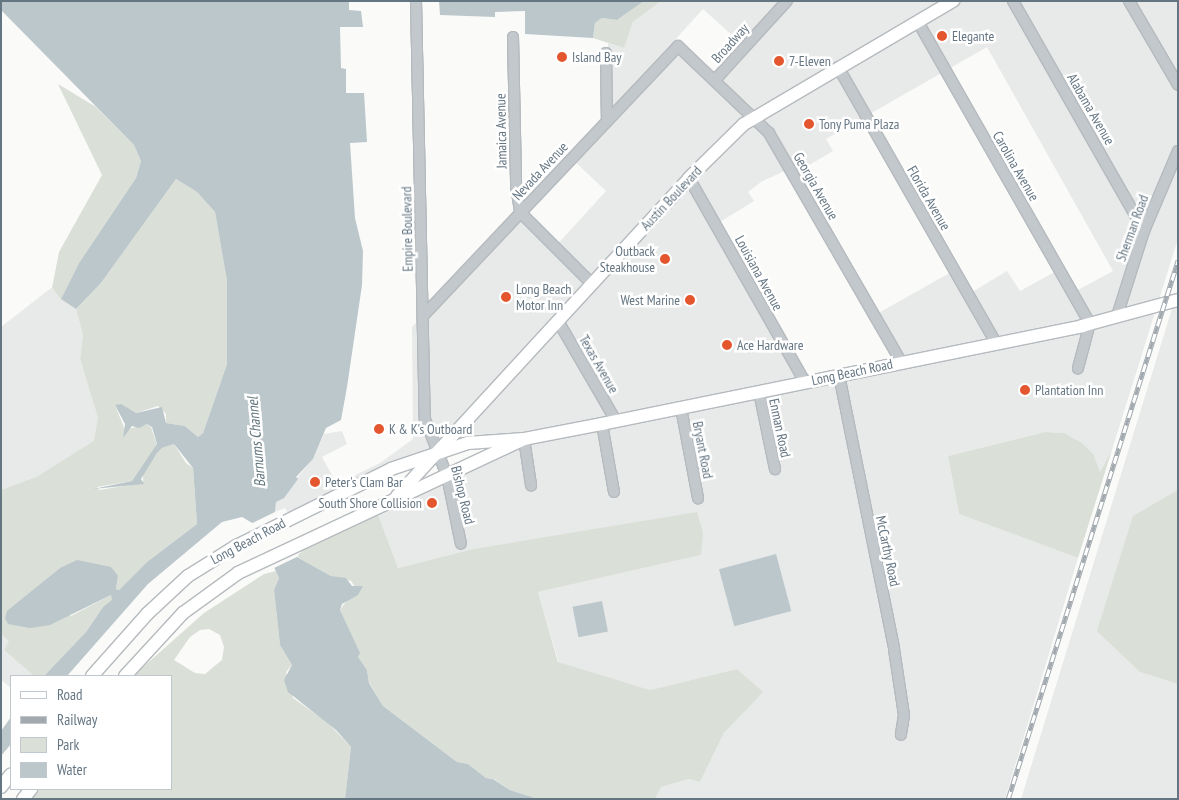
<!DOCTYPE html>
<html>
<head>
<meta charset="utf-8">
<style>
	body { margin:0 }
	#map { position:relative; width:1179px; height:800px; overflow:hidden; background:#fafaf8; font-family:"PT Sans Narrow",sans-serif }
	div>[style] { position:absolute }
	.built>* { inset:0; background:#e8e9e9 }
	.green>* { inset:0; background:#dadfd7 }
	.water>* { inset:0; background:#bbc7cb; transform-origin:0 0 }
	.pier>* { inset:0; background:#fafaf8; transform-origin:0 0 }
	.roads { filter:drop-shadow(1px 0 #b5babe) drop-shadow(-1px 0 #b5babe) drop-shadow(0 1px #b5babe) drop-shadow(0 -1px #b5babe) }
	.minor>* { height:10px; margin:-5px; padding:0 5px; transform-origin:5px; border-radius:5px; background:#c3c8cc }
	.major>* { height:12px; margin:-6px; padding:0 6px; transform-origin:6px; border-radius:6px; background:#fff }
	.rail>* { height:4.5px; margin-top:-2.25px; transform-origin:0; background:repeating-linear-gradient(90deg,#fff 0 8px,#a2aab0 0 16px); box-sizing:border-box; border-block:1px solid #a2aab0 }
	.dots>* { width:14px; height:14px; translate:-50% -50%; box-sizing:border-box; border:2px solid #fff; border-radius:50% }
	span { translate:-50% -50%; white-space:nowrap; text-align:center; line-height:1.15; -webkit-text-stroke:5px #fff; paint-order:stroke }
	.poi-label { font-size:14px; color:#657683 }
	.left { translate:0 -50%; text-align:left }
	.right { translate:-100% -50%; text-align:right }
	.street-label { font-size:14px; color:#657683 }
	.water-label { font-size:15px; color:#60757c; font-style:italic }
	.frame { position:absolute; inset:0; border:2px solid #657683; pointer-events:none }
	.legend { position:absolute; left:10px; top:675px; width:162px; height:115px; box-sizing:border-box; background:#fff; border:1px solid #c1c8cd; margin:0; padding:6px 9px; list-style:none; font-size:15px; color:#657683 }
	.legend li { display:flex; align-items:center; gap:10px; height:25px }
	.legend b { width:25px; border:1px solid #c1c8cd }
</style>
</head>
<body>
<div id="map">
	<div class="built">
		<div style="clip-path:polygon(evenodd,661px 1px,1178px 1px,1178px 239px,1112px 450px,1100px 472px,1064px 433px,1045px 432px,948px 456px,959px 514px,1078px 558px,1005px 799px,655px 799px,661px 787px,689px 779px,700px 782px,724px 733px,762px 692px,737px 669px,650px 690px,559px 663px,538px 592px,701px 555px,525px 541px,473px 549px,398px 568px,376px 509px,523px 439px,466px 445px,289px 514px,285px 508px,275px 512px,276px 502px,313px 459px,324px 434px,342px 431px,347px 444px,322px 457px,337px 484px,380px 463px,413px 439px,412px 327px,521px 215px,555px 247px,606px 191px,571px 158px,607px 119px,608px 43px,624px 48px,633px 22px,661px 1px,703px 9px,744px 46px,714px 78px,674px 41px,703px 9px,661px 1px,987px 47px,1113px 271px,1076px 291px,1060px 269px,1020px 291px,1007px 271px,967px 295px,953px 271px,875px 315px,897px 362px,803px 382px,715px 225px,754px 201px,748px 192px,761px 182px,791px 168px,794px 174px,833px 151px,826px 139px,987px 47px)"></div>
		<div style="clip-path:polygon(51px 288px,76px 309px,83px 335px,80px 359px,98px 418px,97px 433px,94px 441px,75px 456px,38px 476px,1px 490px,1px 327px)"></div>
		<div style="clip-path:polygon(1178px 300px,1178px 490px,1140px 672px,1178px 684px,1178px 799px,1021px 799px,1174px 302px)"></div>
		<div style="clip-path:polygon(1px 634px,10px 641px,4px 650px,34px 676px,11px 676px,11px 688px,1px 680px)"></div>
	</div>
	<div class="green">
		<div style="clip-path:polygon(644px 1px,661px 1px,633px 22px,624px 48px,593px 38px,595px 23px,602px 18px,617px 20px)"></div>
		<div style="clip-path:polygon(58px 84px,96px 107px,134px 145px,141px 161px,136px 178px,79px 263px,61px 299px,52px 288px,59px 252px,102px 175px)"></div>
		<div style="clip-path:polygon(176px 179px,197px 192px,215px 212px,227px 281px,227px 364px,203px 433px,198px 437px,185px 426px,166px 423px,166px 414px,158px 406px,136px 413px,115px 405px,125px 430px,147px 424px,151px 427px,157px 445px,132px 481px,97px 487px,99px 490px,143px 483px,143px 474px,157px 453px,162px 448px,174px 444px,186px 463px,193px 468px,197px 524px,147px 562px,119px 590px,116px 589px,118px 576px,60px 568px,36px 588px,71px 616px,111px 595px,113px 600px,103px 607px,86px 632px,44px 676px,34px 676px,4px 650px,9px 641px,1px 634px,1px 490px,38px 476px,94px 441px,98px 418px,80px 359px,83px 335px,76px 309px,101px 283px)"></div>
		<div style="clip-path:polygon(1045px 432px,1064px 433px,1082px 443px,1093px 454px,1100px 472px,1112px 450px,1078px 558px,959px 514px,948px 456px)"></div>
		<div style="clip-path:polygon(1178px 490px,1178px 684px,1140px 672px,1097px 631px,1133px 516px)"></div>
		<div style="clip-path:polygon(376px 509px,398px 568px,473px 549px,697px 512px,703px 533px,701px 555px,538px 592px,558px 662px,650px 690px,737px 669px,763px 692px,724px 733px,700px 782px,689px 779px,661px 787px,655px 799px,538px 799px,510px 790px,494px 779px,486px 778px,468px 764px,457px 762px,383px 706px,369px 682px,367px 670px,358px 657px,340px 610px,347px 600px,352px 598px,355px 587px,351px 581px,331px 576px,295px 556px,302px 552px,300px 545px)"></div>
		<div style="clip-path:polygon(evenodd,276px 571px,279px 578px,274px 590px,280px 645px,292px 665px,286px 672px,293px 698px,327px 722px,351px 747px,345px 799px,31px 799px,39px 789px,171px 789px,171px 676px,133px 676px,204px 613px,264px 574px,276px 571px,209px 629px,220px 635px,224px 647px,222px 660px,205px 674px,195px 673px,174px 660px,190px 637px,200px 630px,209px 629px)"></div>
	</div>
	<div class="water">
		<div style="clip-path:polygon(1px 1px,349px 1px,349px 10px,361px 11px,363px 27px,340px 27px,341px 68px,346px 69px,346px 93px,364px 93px,367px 142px,350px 143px,355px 218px,363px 251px,362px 285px,347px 387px,341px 420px,326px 428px,313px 459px,296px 477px,298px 479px,284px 498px,276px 502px,275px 512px,295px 556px,331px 576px,346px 578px,352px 586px,363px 586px,358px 595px,342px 604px,340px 610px,360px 653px,358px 657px,367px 670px,369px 683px,383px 706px,457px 762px,468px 764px,486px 778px,493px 779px,510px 790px,538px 799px,345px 799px,351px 747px,336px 730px,288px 692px,284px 680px,292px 665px,280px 645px,274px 590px,279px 578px,254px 524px,242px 517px,222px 522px,148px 584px,67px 676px,44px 676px,86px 632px,103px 607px,112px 600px,111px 595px,50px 625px,30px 628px,8px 624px,5px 618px,7px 611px,60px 568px,77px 560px,111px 567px,118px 576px,116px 589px,119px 590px,147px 562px,197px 524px,193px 468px,174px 444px,162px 448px,157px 453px,141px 479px,144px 484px,93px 489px,132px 481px,157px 444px,152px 427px,147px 424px,139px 428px,132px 426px,123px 438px,125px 424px,115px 405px,121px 404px,136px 413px,162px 407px,166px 423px,185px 426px,198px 437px,203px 433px,227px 364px,227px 281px,215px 212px,197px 192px,176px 179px,101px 283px,76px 309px,61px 299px,79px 263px,136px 178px,141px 161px,134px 145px,1px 10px)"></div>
		<div style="clip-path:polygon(439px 1px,644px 1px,617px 20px,602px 18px,595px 23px,593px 38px,525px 34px,525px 11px,495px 12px,495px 17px,440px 15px)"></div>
		<div style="left:776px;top:554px;width:59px;height:59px;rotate:75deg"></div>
		<div style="left:602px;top:601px;width:31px;height:30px;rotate:79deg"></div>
		<div style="clip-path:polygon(11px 717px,11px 744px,1px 756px,1px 731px)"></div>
	</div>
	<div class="pier">
		<div style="left:277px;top:511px;width:50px;height:31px;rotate:64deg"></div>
	</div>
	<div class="roads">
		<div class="minor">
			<div style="left:416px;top:1px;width:418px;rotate:88.8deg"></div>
			<div style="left:425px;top:419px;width:61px;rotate:68.9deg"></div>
			<div style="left:447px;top:476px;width:69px;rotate:78.4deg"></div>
			<div style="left:1013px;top:1px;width:265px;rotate:60.3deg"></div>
			<div style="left:1129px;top:1px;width:97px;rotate:59.7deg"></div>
			<div style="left:918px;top:22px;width:347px;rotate:60.3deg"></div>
			<div style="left:1090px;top:323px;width:47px;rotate:104.9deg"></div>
			<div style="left:513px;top:37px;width:149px;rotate:88.8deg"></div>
			<div style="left:516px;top:186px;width:26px;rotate:81deg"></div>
			<div style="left:520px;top:212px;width:102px;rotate:45deg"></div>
			<div style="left:606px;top:53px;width:68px;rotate:89.2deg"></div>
			<div style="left:838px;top:67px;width:318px;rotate:60.2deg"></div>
			<div style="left:715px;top:80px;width:107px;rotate:-47.7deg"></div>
			<div style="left:689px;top:178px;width:235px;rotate:60.4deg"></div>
			<div style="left:423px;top:316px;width:371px;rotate:-46.6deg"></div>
			<div style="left:678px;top:46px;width:126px;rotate:43.7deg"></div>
			<div style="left:769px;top:133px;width:264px;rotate:60deg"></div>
			<div style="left:1117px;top:316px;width:89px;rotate:-72.4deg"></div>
			<div style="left:1144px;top:231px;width:87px;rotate:-67deg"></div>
			<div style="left:558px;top:321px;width:116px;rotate:59.9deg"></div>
			<div style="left:839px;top:375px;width:279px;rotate:78.6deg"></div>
			<div style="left:894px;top:649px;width:67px;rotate:81.4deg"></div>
			<div style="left:904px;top:715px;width:20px;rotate:99deg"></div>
			<div style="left:759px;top:392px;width:79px;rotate:78.3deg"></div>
			<div style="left:681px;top:408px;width:92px;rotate:79.3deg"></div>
			<div style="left:602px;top:424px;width:69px;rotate:80deg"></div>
			<div style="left:524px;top:439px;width:47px;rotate:81.3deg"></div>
		</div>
		<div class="major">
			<div style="left:397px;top:496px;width:432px;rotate:-47.4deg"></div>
			<div style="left:689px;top:178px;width:77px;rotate:-44.5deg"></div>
			<div style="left:744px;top:124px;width:243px;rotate:-30.5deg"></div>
			<div style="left:92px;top:676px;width:83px;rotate:-48.4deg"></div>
			<div style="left:147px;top:614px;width:56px;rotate:-42.8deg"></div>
			<div style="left:188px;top:576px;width:57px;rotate:-32deg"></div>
			<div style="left:236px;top:546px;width:173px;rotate:-26.4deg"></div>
			<div style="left:391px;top:469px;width:81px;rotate:-18.7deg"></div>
			<div style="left:468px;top:443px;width:56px;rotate:-4.1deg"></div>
			<div style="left:524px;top:439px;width:79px;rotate:-10.9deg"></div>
			<div style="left:602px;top:424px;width:490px;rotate:-11.5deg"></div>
			<div style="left:1082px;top:326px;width:99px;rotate:-15.2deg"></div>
			<div style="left:125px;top:676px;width:86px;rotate:-47.4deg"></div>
			<div style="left:183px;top:613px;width:68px;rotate:-36deg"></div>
			<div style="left:238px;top:573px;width:314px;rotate:-25.1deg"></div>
			<div style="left:1px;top:787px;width:16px;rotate:-52deg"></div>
			<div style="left:23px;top:799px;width:13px;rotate:-51deg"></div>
		</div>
	</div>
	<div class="rail">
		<div style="left:1008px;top:799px;width:565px;rotate:-72.49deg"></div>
	</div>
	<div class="dots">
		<div style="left:942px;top:36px;background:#e4572e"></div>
		<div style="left:562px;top:57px;background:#e4572e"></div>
		<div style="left:779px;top:61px;background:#e4572e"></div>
		<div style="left:809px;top:124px;background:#e4572e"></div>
		<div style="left:665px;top:259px;background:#e4572e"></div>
		<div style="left:506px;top:297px;background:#e4572e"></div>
		<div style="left:690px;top:300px;background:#e4572e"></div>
		<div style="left:727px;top:345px;background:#e4572e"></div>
		<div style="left:1025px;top:390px;background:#e4572e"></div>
		<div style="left:379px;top:429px;background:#e4572e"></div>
		<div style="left:315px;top:482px;background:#e4572e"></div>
		<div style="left:432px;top:503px;background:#e4572e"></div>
	</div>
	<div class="poi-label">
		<span class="left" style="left:952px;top:36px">Elegante</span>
		<span class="left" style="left:572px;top:57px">Island Bay</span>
		<span class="left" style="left:789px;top:61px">7-Eleven</span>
		<span class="left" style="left:819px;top:124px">Tony Puma Plaza</span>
		<span class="right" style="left:655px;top:259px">Outback<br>Steakhouse</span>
		<span class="left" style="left:516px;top:297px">Long Beach<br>Motor Inn</span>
		<span class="right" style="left:680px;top:300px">West Marine</span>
		<span class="left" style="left:737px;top:345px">Ace Hardware</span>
		<span class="left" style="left:1035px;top:390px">Plantation Inn</span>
		<span class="left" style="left:389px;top:429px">K &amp; K's Outboard</span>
		<span class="left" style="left:325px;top:482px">Peter's Clam Bar</span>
		<span class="right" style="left:422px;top:503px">South Shore Collision</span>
	</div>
	<div class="street-label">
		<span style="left:730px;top:43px;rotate:-48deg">Broadway</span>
		<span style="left:1091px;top:109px;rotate:60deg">Alabama Avenue</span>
		<span style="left:501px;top:131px;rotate:-91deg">Jamaica Avenue</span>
		<span style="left:1016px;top:166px;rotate:60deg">Carolina Avenue</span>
		<span style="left:540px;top:171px;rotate:-47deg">Nevada Avenue</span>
		<span style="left:816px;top:186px;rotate:60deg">Georgia Avenue</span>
		<span style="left:671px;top:198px;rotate:-47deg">Austin Boulevard</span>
		<span style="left:929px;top:198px;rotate:60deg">Florida Avenue</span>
		<span style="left:1132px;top:228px;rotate:-70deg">Sherman Road</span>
		<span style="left:407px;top:229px;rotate:-91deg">Empire Boulevard</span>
		<span style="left:759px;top:273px;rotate:61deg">Louisiana Avenue</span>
		<span style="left:599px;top:364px;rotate:60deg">Texas Avenue</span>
		<span style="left:852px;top:372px;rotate:-12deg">Long Beach Road</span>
		<span style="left:780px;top:428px;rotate:78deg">Enman Road</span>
		<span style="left:703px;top:450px;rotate:79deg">Bryant Road</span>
		<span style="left:463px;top:495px;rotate:76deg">Bishop Road</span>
		<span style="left:248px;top:541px;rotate:-28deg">Long Beach Road</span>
		<span style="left:888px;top:551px;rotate:78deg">McCarthy Road</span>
	</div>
	<div class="water-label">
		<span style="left:256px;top:442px;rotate:-95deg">Barnums Channel</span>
	</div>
	<div class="frame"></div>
	<ul class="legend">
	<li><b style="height:6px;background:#fff"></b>Road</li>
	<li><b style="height:6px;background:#a2aab0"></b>Railway</li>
	<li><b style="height:14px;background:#dadfd7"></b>Park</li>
	<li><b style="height:14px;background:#bbc7cb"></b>Water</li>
	</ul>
</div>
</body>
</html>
